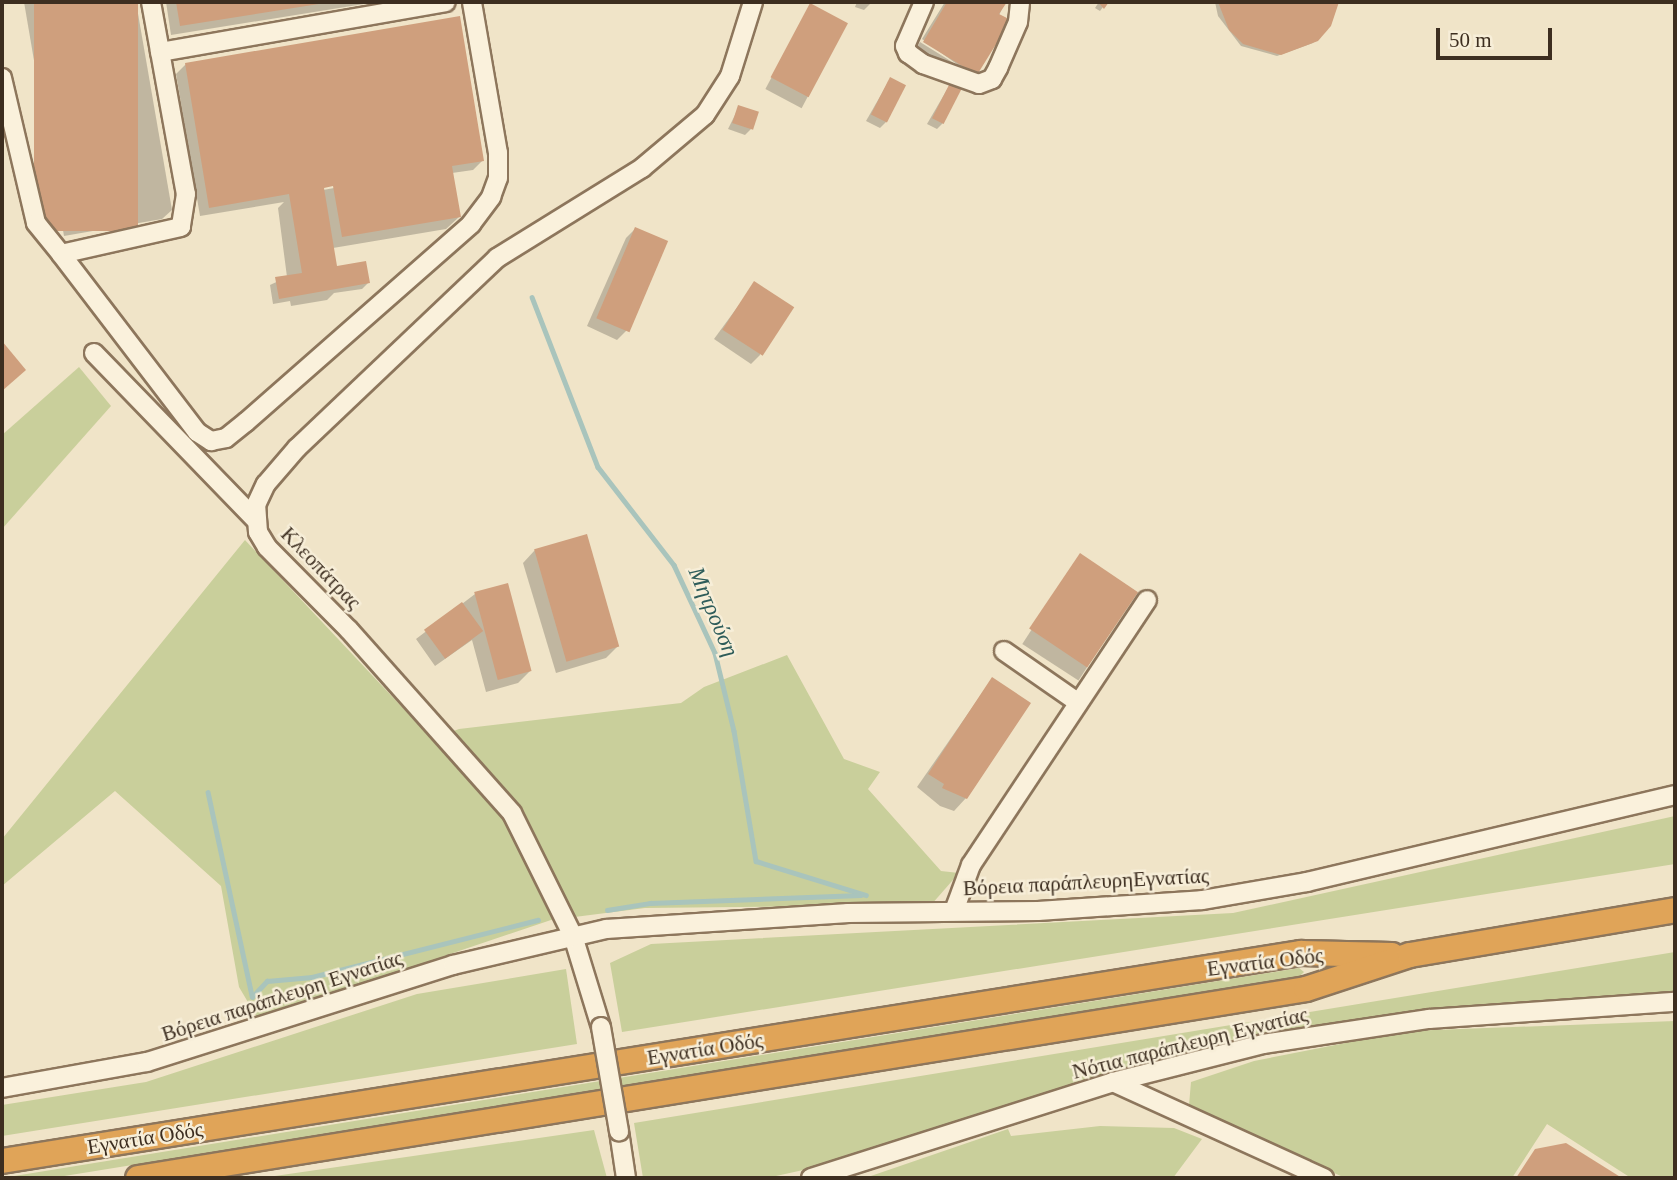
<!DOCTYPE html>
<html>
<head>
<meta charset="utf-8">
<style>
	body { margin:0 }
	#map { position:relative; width:1677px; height:1180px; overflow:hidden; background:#f0e4c8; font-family:Georgia,serif }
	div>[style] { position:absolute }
	.green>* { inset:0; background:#c9cf9b }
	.shadow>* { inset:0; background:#0003; transform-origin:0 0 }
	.stream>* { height:4.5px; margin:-2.25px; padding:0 2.25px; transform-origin:2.25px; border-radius:2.25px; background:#a9c4bc }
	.building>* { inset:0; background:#cf9f7d; transform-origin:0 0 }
	.roads { filter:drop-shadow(2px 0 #8d765c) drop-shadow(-2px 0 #8d765c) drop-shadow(0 2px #8d765c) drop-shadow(0 -2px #8d765c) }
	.minor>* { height:18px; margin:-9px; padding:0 9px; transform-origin:9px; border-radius:9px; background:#faf1dc }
	.highway>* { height:24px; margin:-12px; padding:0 12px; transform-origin:12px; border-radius:12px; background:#e0a458 }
	.bridges { filter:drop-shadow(2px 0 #8d765c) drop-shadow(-2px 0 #8d765c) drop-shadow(0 2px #8d765c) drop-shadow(0 -2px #8d765c) }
	.minor-bridge>* { height:18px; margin:-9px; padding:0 9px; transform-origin:9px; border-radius:9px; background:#faf1dc }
	span { translate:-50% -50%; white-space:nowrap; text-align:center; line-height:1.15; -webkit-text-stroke:5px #f7eed8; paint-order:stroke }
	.street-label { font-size:21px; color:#3d2e20 }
	.water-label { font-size:23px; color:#2f5d5a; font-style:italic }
	.frame { position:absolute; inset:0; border:4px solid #3d2e20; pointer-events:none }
	.scale { position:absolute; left:1436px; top:28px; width:116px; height:32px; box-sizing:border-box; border:4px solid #3d2e20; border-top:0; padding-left:9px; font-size:21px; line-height:24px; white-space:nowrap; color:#3d2e20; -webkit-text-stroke:5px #f7eed8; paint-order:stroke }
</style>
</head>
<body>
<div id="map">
	<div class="green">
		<div style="clip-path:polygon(79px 367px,111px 406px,2px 529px,2px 435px)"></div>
		<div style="clip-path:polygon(245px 540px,432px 739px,459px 729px,681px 703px,704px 687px,787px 655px,844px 759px,880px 772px,868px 789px,941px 871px,959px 873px,931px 905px,645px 908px,551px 920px,258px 1019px,239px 987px,221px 886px,115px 791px,2px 886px,2px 839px)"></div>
		<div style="clip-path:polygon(1675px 816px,1675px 864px,622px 1032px,610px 963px,651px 944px,1233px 913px)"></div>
		<div style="clip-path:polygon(1675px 952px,1675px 1007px,1294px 1030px,1124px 1074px,844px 1161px,767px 1178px,643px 1178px,634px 1123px)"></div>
		<div style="clip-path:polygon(1299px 968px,1304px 972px,1300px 976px,52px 1178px,2px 1178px)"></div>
		<div style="clip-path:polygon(566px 969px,577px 1044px,2px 1136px,2px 1105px,146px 1082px,417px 994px)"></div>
		<div style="clip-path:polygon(1675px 1021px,1675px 1178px,1631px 1178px,1547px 1124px,1512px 1178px,1345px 1178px,1189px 1105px,1191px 1082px,1254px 1061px,1407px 1031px)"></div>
		<div style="clip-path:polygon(1100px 1126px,1174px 1128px,1202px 1139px,1173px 1178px,865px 1178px,1008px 1129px,1011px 1136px)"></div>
		<div style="clip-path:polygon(594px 1130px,607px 1178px,261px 1178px)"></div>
	</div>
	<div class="shadow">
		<div style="clip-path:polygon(24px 2px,136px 2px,172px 210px,162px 219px,64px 236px)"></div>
		<div style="clip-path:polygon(166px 2px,376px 2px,171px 35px)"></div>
		<div style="clip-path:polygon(857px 2px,872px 2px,864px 10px,855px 7px)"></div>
		<div style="clip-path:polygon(945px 2px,1005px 2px,970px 80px,915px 51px,920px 42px,965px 70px,922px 39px)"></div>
		<div style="clip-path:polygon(1099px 2px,1106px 3px,1100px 11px,1095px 8px)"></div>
		<div style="clip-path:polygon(1215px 2px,1335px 2px,1329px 25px,1313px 43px,1277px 56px,1241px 46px,1218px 16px)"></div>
		<div style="left:810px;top:5px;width:41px;height:95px;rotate:28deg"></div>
		<div style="clip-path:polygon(evenodd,186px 64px,483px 160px,473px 170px,452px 173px,459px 217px,446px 229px,333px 248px,336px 268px,368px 283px,362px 289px,334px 293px,327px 300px,291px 306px,290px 301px,273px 304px,270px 285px,287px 277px,278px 208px,284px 202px,200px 216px,176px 74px,186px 64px,338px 184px,334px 188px,323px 190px,323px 187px,338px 184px)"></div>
		<div style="clip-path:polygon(890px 79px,886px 122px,880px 128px,866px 121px)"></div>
		<div style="clip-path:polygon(952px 81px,943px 123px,937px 129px,927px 124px)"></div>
		<div style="clip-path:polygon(739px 107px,751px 129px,745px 135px,728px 129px)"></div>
		<div style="clip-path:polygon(635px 229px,626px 331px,617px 340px,587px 326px,626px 238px)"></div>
		<div style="clip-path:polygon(755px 283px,760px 355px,751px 364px,714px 339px)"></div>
		<div style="clip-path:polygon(535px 550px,618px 646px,606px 658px,556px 673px,523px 563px)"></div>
		<div style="left:1080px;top:555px;width:67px;height:106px;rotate:33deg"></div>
		<div style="clip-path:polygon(475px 594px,530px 671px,518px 683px,486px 692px,472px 640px,435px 666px,416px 639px)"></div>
		<div style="clip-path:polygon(992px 679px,966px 798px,954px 811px,940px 806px,917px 787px)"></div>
		<div style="clip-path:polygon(1565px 1144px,1619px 1178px,1517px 1178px,1533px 1154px)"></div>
	</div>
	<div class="stream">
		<div style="left:532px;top:297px;width:182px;rotate:68.8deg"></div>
		<div style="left:598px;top:467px;width:124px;rotate:52.2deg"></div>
		<div style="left:674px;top:565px;width:97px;rotate:65deg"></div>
		<div style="left:715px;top:653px;width:80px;rotate:76.3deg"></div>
		<div style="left:734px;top:731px;width:132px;rotate:80.4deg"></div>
		<div style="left:756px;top:861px;width:115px;rotate:17.2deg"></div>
		<div style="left:208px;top:792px;width:209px;rotate:77.8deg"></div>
		<div style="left:607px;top:910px;width:44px;rotate:-9.2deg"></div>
		<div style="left:650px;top:903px;width:211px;rotate:-2.2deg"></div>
		<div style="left:252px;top:997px;width:22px;rotate:-47deg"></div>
		<div style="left:267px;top:981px;width:45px;rotate:-5.1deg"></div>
		<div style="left:312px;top:977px;width:233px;rotate:-14.2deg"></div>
	</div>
	<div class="building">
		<div style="left:34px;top:2px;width:104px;height:229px"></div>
		<div style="clip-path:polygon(176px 2px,325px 2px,325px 3px,180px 26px)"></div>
		<div style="clip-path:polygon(947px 2px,1007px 2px,999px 14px,1011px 20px,977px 75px,923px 42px)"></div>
		<div style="clip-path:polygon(1098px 2px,1109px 2px,1104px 9px)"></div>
		<div style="clip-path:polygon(1218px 2px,1339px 2px,1331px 26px,1318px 41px,1281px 55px,1243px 44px,1229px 30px)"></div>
		<div style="left:810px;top:3px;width:43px;height:84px;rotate:28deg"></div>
		<div style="clip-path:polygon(460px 16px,484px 161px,452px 166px,461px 217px,342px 237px,333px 186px,324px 188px,337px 266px,366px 261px,370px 283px,279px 299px,275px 277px,302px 273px,289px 194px,209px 208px,185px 63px)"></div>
		<div style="left:890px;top:77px;width:18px;height:42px;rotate:27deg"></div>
		<div style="left:952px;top:79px;width:13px;height:44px;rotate:27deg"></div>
		<div style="left:738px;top:105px;width:22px;height:19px;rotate:18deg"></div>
		<div style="left:635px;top:227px;width:36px;height:99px;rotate:23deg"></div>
		<div style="left:754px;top:281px;width:48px;height:58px;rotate:33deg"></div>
		<div style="clip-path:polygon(2px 341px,26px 370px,2px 391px)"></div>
		<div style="left:587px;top:534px;width:117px;height:55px;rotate:74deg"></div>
		<div style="left:1080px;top:553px;width:70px;height:91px;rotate:34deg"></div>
		<div style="left:508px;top:583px;width:91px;height:35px;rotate:75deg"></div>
		<div style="left:462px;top:602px;width:36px;height:47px;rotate:54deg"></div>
		<div style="clip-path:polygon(992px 677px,1031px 703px,967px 799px,942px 788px,944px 784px,928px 774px)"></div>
		<div style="clip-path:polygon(1566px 1143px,1622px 1178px,1516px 1178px,1535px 1149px)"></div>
	</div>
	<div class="roads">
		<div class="minor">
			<div style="left:151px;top:2px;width:195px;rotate:79.7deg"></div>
			<div style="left:186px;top:194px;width:33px;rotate:99deg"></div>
			<div style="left:181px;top:227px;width:123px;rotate:167.3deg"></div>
			<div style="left:61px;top:254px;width:224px;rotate:52.6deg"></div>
			<div style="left:197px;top:432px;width:17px;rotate:33deg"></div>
			<div style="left:211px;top:441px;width:15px;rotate:-11deg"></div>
			<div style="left:226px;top:438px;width:26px;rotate:-39deg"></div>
			<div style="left:246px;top:422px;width:300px;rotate:-41.3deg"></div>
			<div style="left:471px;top:224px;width:34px;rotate:-53deg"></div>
			<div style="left:491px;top:197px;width:20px;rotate:-70deg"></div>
			<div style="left:498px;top:178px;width:25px;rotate:-90deg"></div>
			<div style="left:498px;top:153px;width:153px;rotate:-99.8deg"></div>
			<div style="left:924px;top:2px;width:48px;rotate:113.4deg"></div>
			<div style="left:905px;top:46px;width:8px;rotate:67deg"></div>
			<div style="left:908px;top:53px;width:19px;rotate:36deg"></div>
			<div style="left:923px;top:64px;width:59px;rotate:19.7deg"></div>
			<div style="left:979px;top:84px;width:14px;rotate:-21deg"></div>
			<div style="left:992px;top:79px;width:13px;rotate:-61deg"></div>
			<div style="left:998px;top:68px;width:50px;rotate:-66.5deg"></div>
			<div style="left:1018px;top:22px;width:20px;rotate:-84deg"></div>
			<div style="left:160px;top:52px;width:290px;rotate:-9.9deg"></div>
			<div style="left:2px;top:78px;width:149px;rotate:76.8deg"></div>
			<div style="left:36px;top:223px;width:40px;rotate:51deg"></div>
			<div style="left:94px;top:353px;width:231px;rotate:45.9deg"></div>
			<div style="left:1004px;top:651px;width:88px;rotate:34.8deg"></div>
			<div style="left:954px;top:911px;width:49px;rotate:-69.7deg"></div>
			<div style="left:971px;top:865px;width:318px;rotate:-56.4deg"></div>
			<div style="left:601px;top:1027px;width:95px;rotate:-107.1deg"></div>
			<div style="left:573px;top:936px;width:137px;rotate:-116.4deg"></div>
			<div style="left:512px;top:813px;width:245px;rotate:-131.7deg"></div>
			<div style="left:349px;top:630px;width:117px;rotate:-134.7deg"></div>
			<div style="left:267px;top:547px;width:17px;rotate:-121deg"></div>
			<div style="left:258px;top:532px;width:27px;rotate:-94deg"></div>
			<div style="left:256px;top:505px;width:23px;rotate:-65deg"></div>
			<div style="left:266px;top:484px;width:48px;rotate:-49.3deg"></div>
			<div style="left:297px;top:448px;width:276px;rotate:-43.5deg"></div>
			<div style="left:497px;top:258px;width:171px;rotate:-31.8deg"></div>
			<div style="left:642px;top:168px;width:82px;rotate:-40.1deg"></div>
			<div style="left:705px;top:115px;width:46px;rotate:-57.3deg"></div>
			<div style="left:730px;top:76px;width:77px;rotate:-72.7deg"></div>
			<div style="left:1113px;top:1082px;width:232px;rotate:24.5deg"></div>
			<div style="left:2px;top:1088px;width:147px;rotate:-10.2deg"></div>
			<div style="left:147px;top:1062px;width:321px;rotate:-17.6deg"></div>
			<div style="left:453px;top:965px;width:157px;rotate:-13.2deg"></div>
			<div style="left:606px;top:929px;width:243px;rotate:-3.8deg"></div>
			<div style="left:848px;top:913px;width:190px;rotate:-0.6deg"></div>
			<div style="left:1038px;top:911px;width:164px;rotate:-3.8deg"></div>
			<div style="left:1202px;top:900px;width:107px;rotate:-9.7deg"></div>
			<div style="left:1307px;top:882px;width:378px;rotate:-13.3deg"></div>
			<div style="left:619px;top:1131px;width:48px;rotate:81.5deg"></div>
			<div style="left:811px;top:1178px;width:317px;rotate:-17.6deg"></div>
			<div style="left:1113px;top:1082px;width:155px;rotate:-14.2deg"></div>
			<div style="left:1263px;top:1044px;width:168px;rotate:-8.6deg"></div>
			<div style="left:1429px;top:1019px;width:247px;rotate:-4deg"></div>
		</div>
		<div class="highway">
			<div style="left:2px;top:1161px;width:1316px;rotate:-9.1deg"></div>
			<div style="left:1301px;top:953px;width:91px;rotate:1.3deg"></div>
			<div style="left:138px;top:1178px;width:1183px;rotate:-9.19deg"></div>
			<div style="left:1306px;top:989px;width:109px;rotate:-18.1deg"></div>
			<div style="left:1410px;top:955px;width:269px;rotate:-9.6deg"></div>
		</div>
	</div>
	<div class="bridges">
		<div class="minor-bridge">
			<div style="left:601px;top:1027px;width:106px;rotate:80.2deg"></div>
		</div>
	</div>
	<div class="street-label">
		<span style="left:321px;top:568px;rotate:46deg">Κλεοπάτρας</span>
		<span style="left:1086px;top:882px;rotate:-3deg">Βόρεια παράπλευρηΕγνατίας</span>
		<span style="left:1265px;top:962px;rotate:-7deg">Εγνατία Οδός</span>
		<span style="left:282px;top:996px;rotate:-18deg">Βόρεια παράπλευρη Εγνατίας</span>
		<span style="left:1190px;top:1043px;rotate:-14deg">Νότια παράπλευρη Εγνατίας</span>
		<span style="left:705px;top:1049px;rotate:-9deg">Εγνατία Οδός</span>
		<span style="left:145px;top:1138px;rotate:-9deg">Εγνατία Οδός</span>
	</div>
	<div class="water-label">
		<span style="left:713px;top:612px;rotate:67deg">Μητρούση</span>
	</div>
	<div class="frame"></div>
	<div class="scale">50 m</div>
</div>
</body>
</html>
